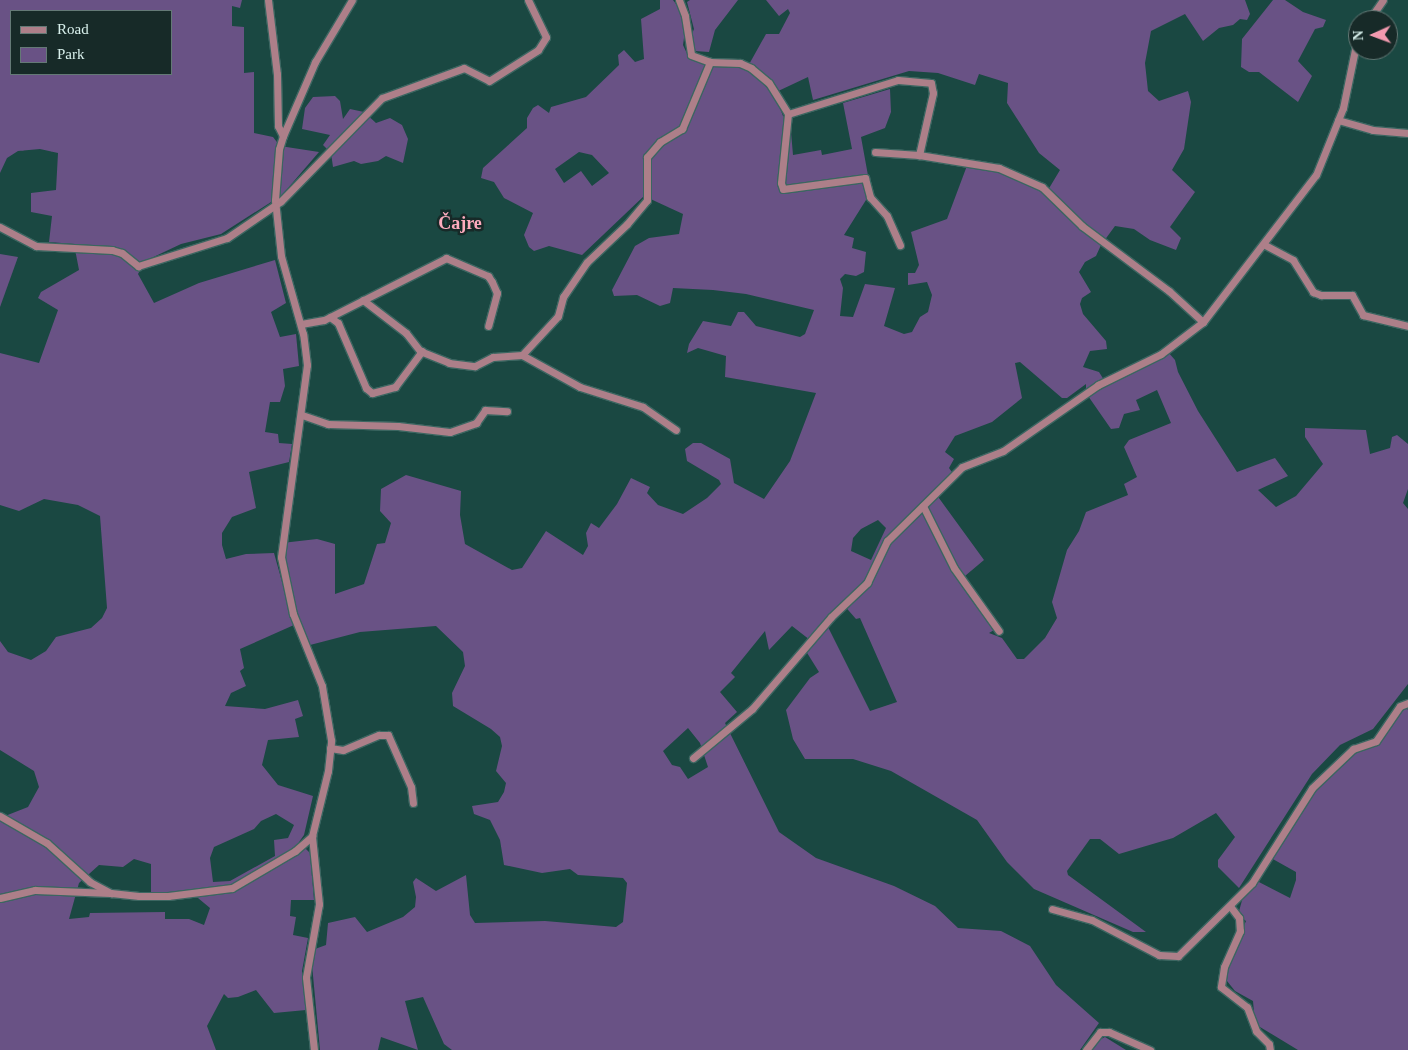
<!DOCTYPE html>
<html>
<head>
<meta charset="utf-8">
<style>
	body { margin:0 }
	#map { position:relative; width:1408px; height:1050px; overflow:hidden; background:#1a4842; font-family:"Times New Roman",serif }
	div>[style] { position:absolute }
	.green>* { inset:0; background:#695285 }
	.roads { filter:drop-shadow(1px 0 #3c6661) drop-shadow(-1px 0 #3c6661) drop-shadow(0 1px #3c6661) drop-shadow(0 -1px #3c6661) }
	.minor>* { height:7px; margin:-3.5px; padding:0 3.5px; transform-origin:3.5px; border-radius:3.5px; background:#ad7f89 }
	span { translate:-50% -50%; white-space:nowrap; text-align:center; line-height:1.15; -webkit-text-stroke:5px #172a28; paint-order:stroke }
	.quarter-label { font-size:18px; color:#feabbe; font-weight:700 }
	.legend { position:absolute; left:10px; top:10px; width:162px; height:65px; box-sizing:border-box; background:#172a28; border:1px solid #647976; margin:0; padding:6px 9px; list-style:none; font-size:15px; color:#d8f0ec }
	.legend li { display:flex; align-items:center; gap:10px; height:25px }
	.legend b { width:25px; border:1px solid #647976 }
	.north { position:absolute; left:1348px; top:10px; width:50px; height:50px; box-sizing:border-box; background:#172a28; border:1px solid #647976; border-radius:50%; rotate:268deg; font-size:14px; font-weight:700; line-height:20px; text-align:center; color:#d8f0ec }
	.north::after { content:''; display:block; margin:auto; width:18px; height:22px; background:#f29aaf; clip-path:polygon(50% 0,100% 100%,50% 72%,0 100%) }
</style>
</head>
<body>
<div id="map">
	<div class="green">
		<div style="clip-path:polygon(evenodd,0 0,242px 0,240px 8px,232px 6px,232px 26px,244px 27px,244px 73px,254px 72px,254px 133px,273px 137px,280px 146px,319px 152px,282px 195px,221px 234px,181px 244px,145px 261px,138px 274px,154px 303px,199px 283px,275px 260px,286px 303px,271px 312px,280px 337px,296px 334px,299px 366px,283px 369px,285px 386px,280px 402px,270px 402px,265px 432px,278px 434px,279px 443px,292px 444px,289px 462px,249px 472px,256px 508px,232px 517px,222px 533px,222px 545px,226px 559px,246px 554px,274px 553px,294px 625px,240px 649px,244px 668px,240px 671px,246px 686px,231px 693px,225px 706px,265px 709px,298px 700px,303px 716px,295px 719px,299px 737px,268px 740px,262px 765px,278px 785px,313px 796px,304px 835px,299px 842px,310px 853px,314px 900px,291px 900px,290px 916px,296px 917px,293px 935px,308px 938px,302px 971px,306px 1010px,274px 1013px,256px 990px,238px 997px,228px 998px,224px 994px,207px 1026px,216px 1050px,0 1050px,0 818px,28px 807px,39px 787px,34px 771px,0 750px,0 641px,8px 652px,31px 660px,46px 651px,56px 637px,91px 628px,102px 618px,107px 608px,100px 516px,78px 505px,44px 499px,19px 511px,0 505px,0 353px,39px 363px,58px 310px,38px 298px,41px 292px,79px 270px,74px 244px,49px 242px,52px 216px,31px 212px,31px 193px,56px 190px,58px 153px,40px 149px,18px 151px,7px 158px,0 173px,0 0,11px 11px,171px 11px,171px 74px,11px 74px,11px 11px,0 0,276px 814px,294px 825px,288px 838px,274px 840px,275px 856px,230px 881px,213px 882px,210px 858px,214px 847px,254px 829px,261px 821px,276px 814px,0 0,134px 859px,151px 864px,151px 893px,184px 894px,198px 898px,210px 908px,204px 925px,189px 919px,165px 919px,165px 912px,90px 913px,89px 917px,69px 919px,79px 883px,99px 865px,123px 867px,134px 859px)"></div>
		<div style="clip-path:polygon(evenodd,660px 0,673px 0,679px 8px,685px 31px,683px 45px,689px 58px,703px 62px,710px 59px,747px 68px,766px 34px,779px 34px,790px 13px,788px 9px,779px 16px,766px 0,1245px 0,1250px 14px,1247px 20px,1240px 19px,1233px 25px,1219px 28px,1203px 41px,1185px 14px,1151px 31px,1145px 63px,1148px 91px,1159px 101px,1188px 91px,1191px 102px,1184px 149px,1172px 170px,1195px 192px,1170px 227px,1181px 238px,1176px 250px,1150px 240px,1134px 229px,1115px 226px,1104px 241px,1048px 190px,1060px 170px,1039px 153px,1007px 103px,1008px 83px,979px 74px,975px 85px,938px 73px,909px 71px,813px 100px,808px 77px,774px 93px,783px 116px,790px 120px,793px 155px,821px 150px,822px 155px,852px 149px,843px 103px,890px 89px,891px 112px,885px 128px,861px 137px,871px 192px,844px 235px,854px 238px,852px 248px,866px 252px,864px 272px,856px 276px,845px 274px,840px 279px,843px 288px,840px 316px,853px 317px,865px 284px,895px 288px,884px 326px,904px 334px,912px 332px,920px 317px,928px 312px,932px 295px,927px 282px,908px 285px,908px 273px,915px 273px,919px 265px,911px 232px,947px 219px,968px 163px,987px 166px,1045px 193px,1101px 245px,1096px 256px,1085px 262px,1079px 272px,1091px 292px,1082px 298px,1080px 304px,1083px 314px,1106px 341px,1107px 349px,1090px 351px,1083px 367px,1099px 372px,1104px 380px,1148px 365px,1168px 352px,1175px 360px,1178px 372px,1198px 411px,1237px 472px,1275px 458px,1288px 476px,1258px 490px,1276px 507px,1296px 496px,1323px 464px,1305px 437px,1305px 428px,1366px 430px,1370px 454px,1390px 448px,1392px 437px,1397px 435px,1408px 444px,1408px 489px,1403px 503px,1408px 509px,1408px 684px,1373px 729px,1340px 745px,1312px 774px,1239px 888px,1218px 867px,1218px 860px,1235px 837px,1216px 813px,1173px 838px,1119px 854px,1100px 839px,1090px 839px,1067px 871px,1068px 875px,1146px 932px,1133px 932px,1034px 889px,1007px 862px,977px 820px,891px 771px,853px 759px,805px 759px,793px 739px,786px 710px,810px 678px,819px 672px,804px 648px,810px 640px,792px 626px,769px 650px,765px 631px,731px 673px,735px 677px,720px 692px,737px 712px,725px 723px,779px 832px,816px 858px,894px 886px,935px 906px,958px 928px,1001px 931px,1030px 946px,1056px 985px,1099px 1023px,1080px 1050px,452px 1050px,444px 1044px,423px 997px,405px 1001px,418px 1050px,381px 1037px,378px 1050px,320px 1050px,312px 965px,315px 949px,326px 945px,328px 923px,355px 917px,367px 932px,403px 917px,415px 907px,416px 897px,413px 882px,416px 878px,436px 891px,466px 875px,470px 915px,475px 923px,545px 921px,616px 927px,623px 922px,627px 883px,623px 878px,578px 875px,570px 869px,542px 873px,504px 865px,500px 840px,490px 820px,474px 814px,472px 806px,498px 802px,504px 792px,506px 783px,496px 771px,502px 746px,500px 737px,491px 729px,453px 706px,452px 693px,465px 666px,463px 652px,436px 626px,360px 632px,310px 645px,295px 610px,282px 543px,317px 539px,335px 544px,335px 594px,364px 584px,377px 544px,385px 543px,391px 523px,380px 511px,381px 489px,406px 475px,461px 491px,460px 515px,465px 544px,512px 570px,522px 568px,546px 531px,583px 555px,588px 546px,586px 533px,591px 523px,599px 528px,617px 504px,631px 478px,650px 487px,647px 493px,658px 505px,683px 514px,707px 498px,721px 484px,719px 480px,687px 461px,685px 449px,693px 443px,701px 443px,730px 459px,734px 483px,764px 499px,790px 461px,816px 393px,725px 377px,726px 356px,698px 348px,687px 353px,689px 344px,703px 321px,731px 326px,738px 312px,744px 312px,756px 326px,800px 337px,805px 334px,814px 310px,746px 294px,713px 290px,673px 288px,670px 303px,660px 306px,637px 295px,614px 296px,612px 290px,635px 246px,649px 238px,679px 234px,683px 214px,644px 196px,582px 255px,549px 246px,534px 251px,529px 247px,524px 235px,533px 213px,504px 198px,494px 182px,481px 178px,483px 168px,527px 128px,527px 118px,533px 108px,538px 105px,549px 113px,551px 107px,586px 97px,619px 65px,618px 55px,624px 50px,635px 62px,644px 59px,641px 19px,660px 9px,660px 0,579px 152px,592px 155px,609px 173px,592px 186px,581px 171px,564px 183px,555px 169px,579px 152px,660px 0,1020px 362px,1062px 398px,1067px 398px,1086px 384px,1086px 393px,1111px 429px,1119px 428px,1124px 414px,1140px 410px,1136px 400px,1157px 390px,1171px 423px,1129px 440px,1124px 447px,1137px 477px,1124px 484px,1128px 495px,1086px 512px,1079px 531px,1067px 550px,1052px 602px,1057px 618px,1045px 638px,1024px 659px,1017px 659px,1002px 638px,989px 633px,994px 630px,959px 581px,984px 560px,936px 494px,954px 475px,949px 468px,954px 459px,945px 452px,955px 436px,992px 422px,1022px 398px,1015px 363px,1020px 362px,660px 0,878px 520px,886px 528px,871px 560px,851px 551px,853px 538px,861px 529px,878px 520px,660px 0,842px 603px,856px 619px,860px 618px,897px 702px,870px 711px,825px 621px,842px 603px,660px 0,688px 728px,700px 743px,708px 767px,688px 779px,680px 767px,672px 765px,663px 751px,688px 728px)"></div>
		<div style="clip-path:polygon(690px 0,738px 0,715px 30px,709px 52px,695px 51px,690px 39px,694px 29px,687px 2px)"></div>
		<div style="clip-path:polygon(1273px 0,1285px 0,1303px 12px,1326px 20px,1323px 27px,1315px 29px,1298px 61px,1312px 76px,1298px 102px,1259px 72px,1249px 72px,1241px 67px,1242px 39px)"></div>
		<div style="clip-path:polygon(335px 96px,340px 101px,343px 119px,350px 109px,364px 112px,376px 123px,390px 118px,402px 125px,408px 139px,403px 163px,386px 156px,378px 161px,361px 164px,354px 161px,333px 167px,331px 153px,323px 145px,330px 135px,302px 129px,305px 108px,313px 97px)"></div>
		<div style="clip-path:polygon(0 254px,18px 257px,0 307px)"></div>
		<div style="clip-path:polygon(1404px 704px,1408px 710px,1408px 1050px,1298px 1050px,1255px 1024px,1253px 1001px,1235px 991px,1227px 981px,1227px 964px,1246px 921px,1238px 915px,1244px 893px,1255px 880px,1290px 898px,1296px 880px,1296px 872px,1271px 858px,1324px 772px,1353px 746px,1377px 737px)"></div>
		<div style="clip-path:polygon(1105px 1037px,1126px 1050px,1090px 1050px,1095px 1042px)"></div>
	</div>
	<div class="roads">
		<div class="minor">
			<div style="left:268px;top:0;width:75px;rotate:83.1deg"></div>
			<div style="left:277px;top:74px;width:52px;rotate:88.9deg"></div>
			<div style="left:278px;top:126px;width:11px;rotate:63deg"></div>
			<div style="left:679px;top:0;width:17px;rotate:69deg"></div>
			<div style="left:685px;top:16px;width:39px;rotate:81deg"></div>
			<div style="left:691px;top:55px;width:20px;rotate:20deg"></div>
			<div style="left:710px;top:62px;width:30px;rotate:2deg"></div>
			<div style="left:740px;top:63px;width:12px;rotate:24deg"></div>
			<div style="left:751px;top:68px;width:23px;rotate:40deg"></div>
			<div style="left:769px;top:83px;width:36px;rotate:58deg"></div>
			<div style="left:788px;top:114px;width:115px;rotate:-17.2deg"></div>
			<div style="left:898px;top:80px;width:33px;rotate:5deg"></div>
			<div style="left:931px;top:83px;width:10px;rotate:79deg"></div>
			<div style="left:933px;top:93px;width:64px;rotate:102.7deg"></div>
			<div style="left:919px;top:155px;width:81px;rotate:9.2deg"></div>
			<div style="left:999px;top:168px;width:47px;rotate:23.8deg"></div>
			<div style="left:1042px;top:187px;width:56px;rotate:44.3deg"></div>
			<div style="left:1082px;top:226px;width:109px;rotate:36.8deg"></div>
			<div style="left:1169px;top:291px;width:46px;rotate:42.4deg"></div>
			<div style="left:1203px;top:322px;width:185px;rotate:-52.5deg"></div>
			<div style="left:1316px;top:175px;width:72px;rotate:-68.1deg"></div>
			<div style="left:1343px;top:108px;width:75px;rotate:-78.4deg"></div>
			<div style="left:1369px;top:20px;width:24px;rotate:-55deg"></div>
			<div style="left:788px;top:114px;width:69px;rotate:95.8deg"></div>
			<div style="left:781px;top:183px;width:6px;rotate:72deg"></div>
			<div style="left:783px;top:189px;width:83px;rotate:-7.6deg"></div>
			<div style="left:865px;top:178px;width:20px;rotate:75deg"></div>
			<div style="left:870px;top:197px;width:25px;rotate:48deg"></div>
			<div style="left:887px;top:216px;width:32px;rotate:66deg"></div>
			<div style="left:1338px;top:120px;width:36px;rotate:16deg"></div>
			<div style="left:1373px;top:130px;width:35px;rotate:5deg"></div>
			<div style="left:875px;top:152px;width:44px;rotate:3.9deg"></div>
			<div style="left:0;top:227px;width:41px;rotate:27.8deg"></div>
			<div style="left:36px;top:246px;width:76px;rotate:3deg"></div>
			<div style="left:112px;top:250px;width:10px;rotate:17deg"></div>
			<div style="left:122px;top:253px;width:21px;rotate:39deg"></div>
			<div style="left:138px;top:266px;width:93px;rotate:-17.5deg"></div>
			<div style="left:227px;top:238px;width:65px;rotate:-34.4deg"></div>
			<div style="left:281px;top:201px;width:144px;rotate:-45.6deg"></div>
			<div style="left:382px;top:98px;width:87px;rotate:-20.1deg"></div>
			<div style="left:464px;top:68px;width:28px;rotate:27deg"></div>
			<div style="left:489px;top:81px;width:58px;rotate:-32.3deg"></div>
			<div style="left:538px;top:50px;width:15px;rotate:-58deg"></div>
			<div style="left:546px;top:37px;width:41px;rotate:-115.9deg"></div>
			<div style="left:1265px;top:245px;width:32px;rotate:28deg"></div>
			<div style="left:1293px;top:260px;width:38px;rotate:58deg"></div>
			<div style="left:1313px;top:292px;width:9px;rotate:21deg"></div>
			<div style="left:1321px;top:295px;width:31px"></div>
			<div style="left:1352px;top:295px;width:23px;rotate:61deg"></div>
			<div style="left:1363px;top:315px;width:46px;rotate:13.7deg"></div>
			<div style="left:363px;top:300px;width:54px;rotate:37.5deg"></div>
			<div style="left:406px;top:333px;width:23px;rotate:52deg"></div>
			<div style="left:420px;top:351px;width:31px;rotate:22deg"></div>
			<div style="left:449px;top:363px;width:26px;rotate:7deg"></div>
			<div style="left:475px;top:366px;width:20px;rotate:-27deg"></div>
			<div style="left:493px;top:357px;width:29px;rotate:-4deg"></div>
			<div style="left:522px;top:355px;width:66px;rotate:28.9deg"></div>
			<div style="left:580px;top:387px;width:66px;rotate:17.6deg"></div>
			<div style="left:643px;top:407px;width:40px;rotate:34.9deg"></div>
			<div style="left:330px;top:317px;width:10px;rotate:37deg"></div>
			<div style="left:338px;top:323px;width:71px;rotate:66.7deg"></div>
			<div style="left:366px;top:388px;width:8px;rotate:40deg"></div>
			<div style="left:372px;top:393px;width:24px;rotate:-15deg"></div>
			<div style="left:395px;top:387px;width:45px;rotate:-53.1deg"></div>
			<div style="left:301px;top:324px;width:23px;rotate:-10deg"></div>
			<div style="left:324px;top:320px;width:137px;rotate:-26.9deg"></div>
			<div style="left:446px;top:258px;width:46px;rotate:23.2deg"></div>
			<div style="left:488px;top:276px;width:7px;rotate:56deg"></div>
			<div style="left:492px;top:282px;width:12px;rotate:66deg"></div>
			<div style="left:497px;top:293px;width:34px;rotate:105deg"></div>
			<div style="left:522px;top:355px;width:53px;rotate:-47.3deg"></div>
			<div style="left:558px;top:316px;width:20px;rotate:-75deg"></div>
			<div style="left:563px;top:297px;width:42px;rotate:-55.6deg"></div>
			<div style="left:587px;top:262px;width:55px;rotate:-43.5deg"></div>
			<div style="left:627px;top:224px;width:31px;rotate:-50deg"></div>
			<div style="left:647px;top:200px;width:43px;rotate:-90deg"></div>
			<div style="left:647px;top:157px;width:20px;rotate:-49deg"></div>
			<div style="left:660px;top:142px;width:26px;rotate:-31deg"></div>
			<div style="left:682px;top:129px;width:73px;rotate:-67.3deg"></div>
			<div style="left:302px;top:415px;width:28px;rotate:19deg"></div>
			<div style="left:328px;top:424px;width:70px;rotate:1.6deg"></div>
			<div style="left:398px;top:426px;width:52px;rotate:6.6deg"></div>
			<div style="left:450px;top:432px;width:28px;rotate:-19deg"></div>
			<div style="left:476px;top:423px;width:16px;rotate:-55deg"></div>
			<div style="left:485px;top:410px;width:22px;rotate:3deg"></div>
			<div style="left:923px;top:506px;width:69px;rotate:63.4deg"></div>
			<div style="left:954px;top:568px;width:77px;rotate:54.5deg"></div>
			<div style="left:330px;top:748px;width:13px;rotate:9deg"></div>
			<div style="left:343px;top:750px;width:39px;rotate:-23deg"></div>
			<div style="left:379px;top:735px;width:9px"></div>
			<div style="left:388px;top:735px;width:57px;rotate:66.1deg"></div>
			<div style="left:411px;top:787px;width:16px;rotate:83deg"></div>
			<div style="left:693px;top:758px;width:77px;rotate:-39.7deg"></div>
			<div style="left:752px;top:709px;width:121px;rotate:-49.3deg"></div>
			<div style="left:831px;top:617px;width:50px;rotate:-43.4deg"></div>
			<div style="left:867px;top:583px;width:47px;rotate:-64.5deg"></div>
			<div style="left:887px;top:541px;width:105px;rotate:-44.6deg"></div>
			<div style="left:962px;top:467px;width:44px;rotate:-21.3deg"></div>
			<div style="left:1003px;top:451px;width:116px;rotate:-34.8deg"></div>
			<div style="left:1098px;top:385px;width:70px;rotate:-26.2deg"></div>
			<div style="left:1161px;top:354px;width:53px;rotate:-37.3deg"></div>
			<div style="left:0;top:816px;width:54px;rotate:29.9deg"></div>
			<div style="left:47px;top:843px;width:58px;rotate:42.2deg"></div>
			<div style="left:90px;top:882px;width:24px;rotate:28deg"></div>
			<div style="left:111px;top:893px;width:28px;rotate:6deg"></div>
			<div style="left:139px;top:896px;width:29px"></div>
			<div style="left:168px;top:896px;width:64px;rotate:-7.1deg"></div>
			<div style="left:232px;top:888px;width:73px;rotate:-30.4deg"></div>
			<div style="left:295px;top:851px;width:23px;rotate:-41deg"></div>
			<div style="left:0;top:898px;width:36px;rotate:-13deg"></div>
			<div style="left:35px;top:890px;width:75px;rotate:2.3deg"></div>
			<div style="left:1230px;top:906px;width:15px;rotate:53deg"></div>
			<div style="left:1239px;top:918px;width:13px;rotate:86deg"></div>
			<div style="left:1240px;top:931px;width:39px;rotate:114deg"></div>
			<div style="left:1224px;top:967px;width:20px;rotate:99deg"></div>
			<div style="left:1221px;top:987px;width:33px;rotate:38deg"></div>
			<div style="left:1247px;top:1007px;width:26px;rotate:69deg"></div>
			<div style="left:1256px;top:1031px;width:18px;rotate:45deg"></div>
			<div style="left:1269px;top:1044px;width:6px;rotate:81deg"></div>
			<div style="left:1052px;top:909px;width:41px;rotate:15.4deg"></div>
			<div style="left:1092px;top:920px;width:76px;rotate:27.6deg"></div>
			<div style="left:1159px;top:955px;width:19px;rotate:3deg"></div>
			<div style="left:1178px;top:956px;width:104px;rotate:-44.6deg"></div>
			<div style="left:1252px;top:883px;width:112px;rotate:-57.7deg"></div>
			<div style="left:1312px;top:788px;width:57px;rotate:-43.6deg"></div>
			<div style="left:1353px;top:749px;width:24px;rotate:-19deg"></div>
			<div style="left:1376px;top:741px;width:42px;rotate:-55.6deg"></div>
			<div style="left:1400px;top:706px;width:9px;rotate:-21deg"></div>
			<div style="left:314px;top:1050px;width:73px;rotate:-96.3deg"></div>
			<div style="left:306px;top:977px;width:74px;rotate:-79.9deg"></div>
			<div style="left:319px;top:904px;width:68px;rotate:-95.9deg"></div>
			<div style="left:312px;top:836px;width:67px;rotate:-76.2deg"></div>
			<div style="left:328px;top:771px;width:31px;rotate:-84deg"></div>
			<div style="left:331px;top:740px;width:55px;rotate:-99.5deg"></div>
			<div style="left:322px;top:686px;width:78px;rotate:-111.9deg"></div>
			<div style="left:293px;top:614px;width:58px;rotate:-101.9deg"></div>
			<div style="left:281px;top:557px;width:194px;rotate:-82.3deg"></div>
			<div style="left:307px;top:365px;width:31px;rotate:-97deg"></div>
			<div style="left:303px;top:334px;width:81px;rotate:-105.8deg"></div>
			<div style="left:281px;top:256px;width:56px;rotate:-96.1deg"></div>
			<div style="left:275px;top:200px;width:51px;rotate:-85.5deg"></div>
			<div style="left:279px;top:149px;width:14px;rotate:-73deg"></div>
			<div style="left:283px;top:136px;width:81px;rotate:-66.6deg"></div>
			<div style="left:315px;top:62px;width:72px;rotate:-59.2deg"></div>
			<div style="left:1086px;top:1050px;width:23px;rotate:-52deg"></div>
			<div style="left:1100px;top:1032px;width:9px"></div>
			<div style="left:1109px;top:1032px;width:45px;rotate:23.7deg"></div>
		</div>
	</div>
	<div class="quarter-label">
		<span style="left:460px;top:223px">Čajre</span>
	</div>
	<ul class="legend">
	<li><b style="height:6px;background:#ad7f89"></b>Road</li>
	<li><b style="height:14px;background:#695285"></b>Park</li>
	</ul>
	<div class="north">N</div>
</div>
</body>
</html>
